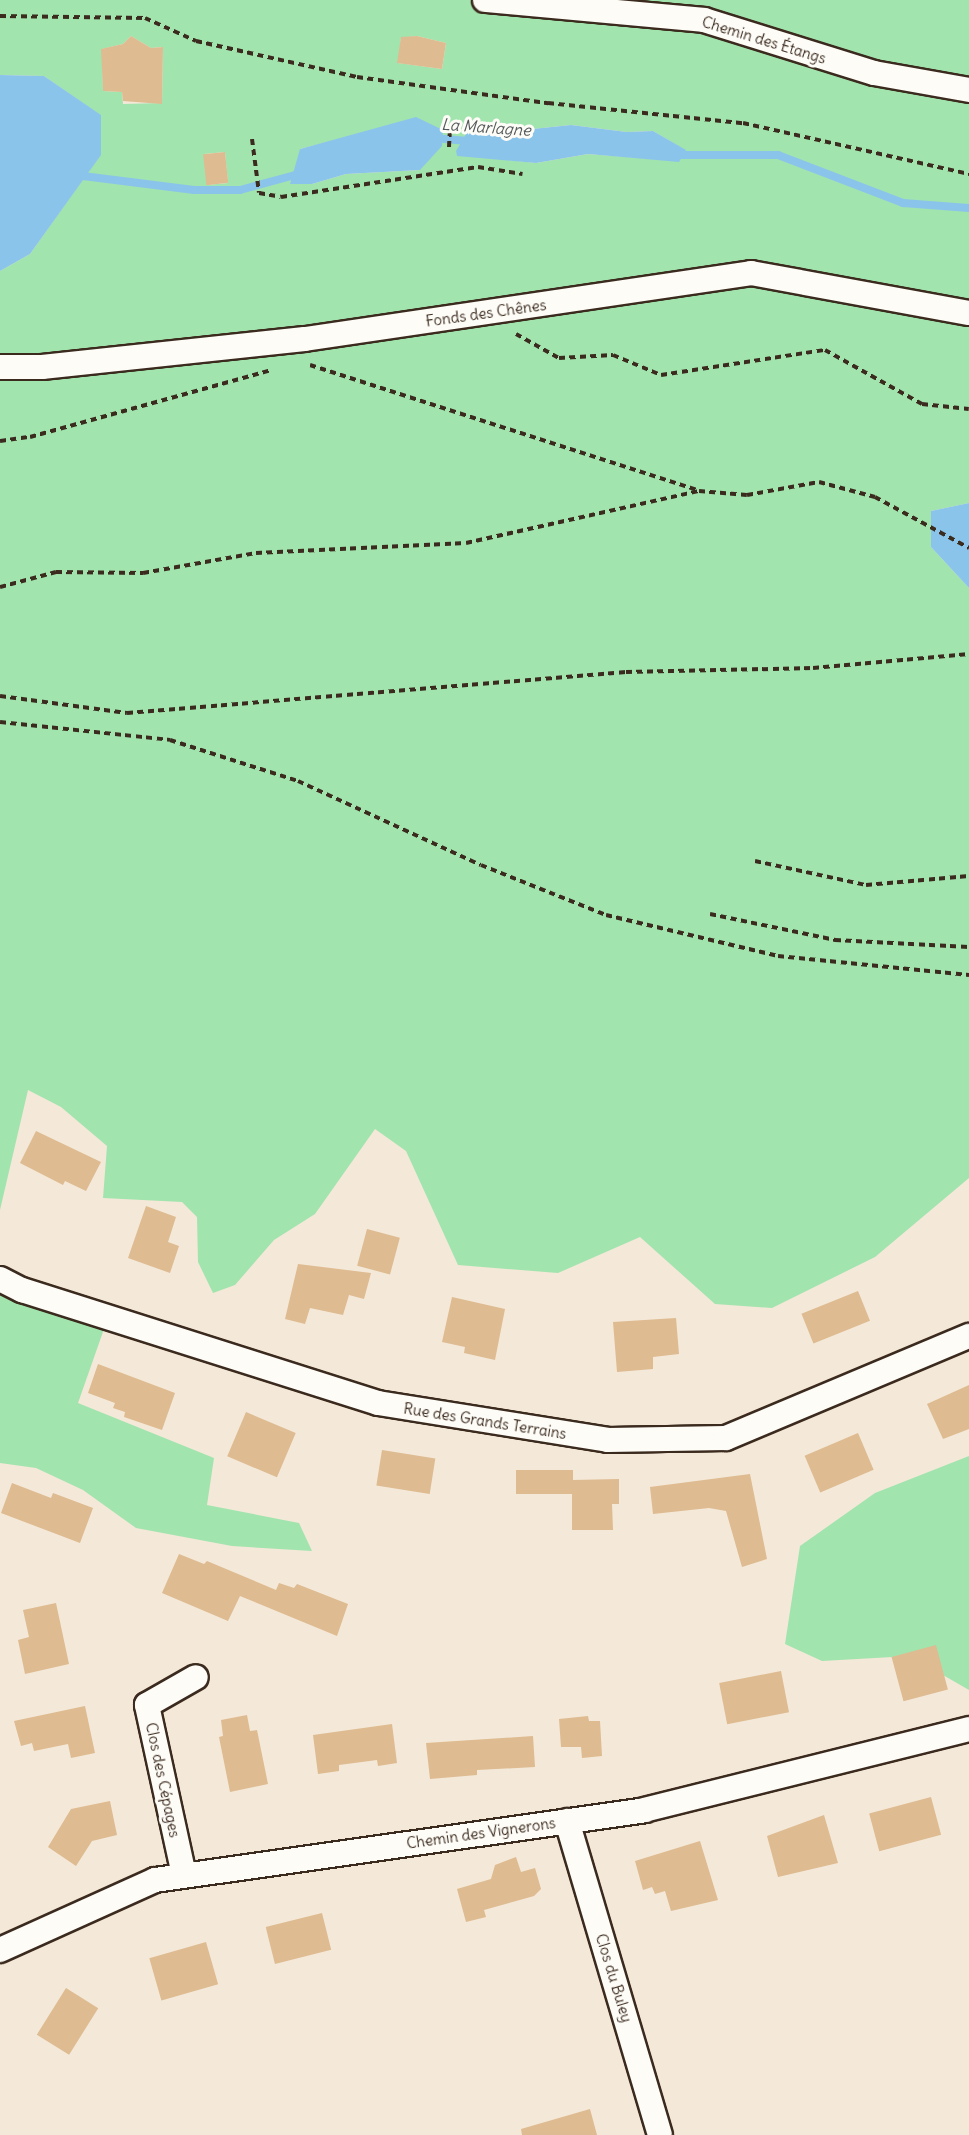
<!DOCTYPE html>
<html>
<head>
<meta charset="utf-8">
<style>
	body { margin:0 }
	#map { position:relative; width:969px; height:2135px; overflow:hidden; background:#f4e8d8; font-family:Delius,sans-serif }
	div>[style] { position:absolute }
	.green>* { inset:0; background:#a2e4ae }
	.water>* { inset:0; background:#8bc4ea }
	.stream>* { height:8px; margin:-4px; padding:0 4px; transform-origin:4px; border-radius:4px; background:#8bc4ea }
	.building>* { inset:0; background:#debb90; transform-origin:0 0 }
	.path>* { height:4px; margin-top:-2px; transform-origin:0; background:repeating-linear-gradient(90deg,#3b2a1e 0 6px,transparent 0 10.5px) }
	.roads { filter:drop-shadow(2px 0 #3b2a1e) drop-shadow(-2px 0 #3b2a1e) drop-shadow(0 2px #3b2a1e) drop-shadow(0 -2px #3b2a1e) }
	.minor>* { height:24px; margin:-12px; padding:0 12px; transform-origin:12px; border-radius:12px; background:#fdfcf7 }
	span { translate:-50% -50%; white-space:nowrap; text-align:center; line-height:1.15; -webkit-text-stroke:6px #fdfcf7; paint-order:stroke }
	.street-label { font-size:15px; color:#3b2a1e }
	.water-label { font-size:16px; color:#53585b; font-style:italic }
</style>
</head>
<body>
<div id="map">
	<div class="green">
		<div style="clip-path:polygon(evenodd,0 0,969px 0,969px 503px,931px 511px,931px 547px,969px 588px,969px 1178px,875px 1257px,772px 1308px,715px 1304px,640px 1237px,558px 1273px,458px 1265px,406px 1151px,375px 1129px,315px 1214px,274px 1240px,235px 1285px,213px 1293px,198px 1262px,197px 1217px,182px 1202px,103px 1198px,107px 1146px,61px 1107px,28px 1090px,0 1210px,0 271px,30px 254px,101px 154px,100px 115px,44px 76px,0 75px,0 0,131px 36px,151px 48px,163px 47px,162px 103px,123px 104px,122px 92px,103px 91px,102px 49px,123px 44px,131px 36px,0 0,417px 36px,446px 43px,442px 69px,398px 63px,401px 38px,417px 36px,0 0,393px 125px,420px 170px,346px 174px,312px 184px,300px 149px,393px 125px,0 0,571px 125px,627px 132px,653px 131px,685px 150px,679px 161px,588px 154px,536px 163px,500px 159px,523px 130px,571px 125px,0 0,225px 152px,228px 183px,207px 185px,204px 154px,225px 152px)"></div>
		<div style="clip-path:polygon(0 1293px,104px 1329px,78px 1403px,214px 1458px,207px 1505px,299px 1523px,312px 1551px,232px 1546px,136px 1528px,83px 1490px,36px 1468px,0 1463px)"></div>
		<div style="clip-path:polygon(969px 1456px,969px 1690px,910px 1656px,822px 1661px,785px 1644px,800px 1546px,875px 1493px)"></div>
	</div>
	<div class="water">
		<div style="clip-path:polygon(0 75px,44px 76px,101px 115px,101px 155px,30px 254px,0 271px)"></div>
		<div style="clip-path:polygon(416px 117px,443px 130px,442px 146px,420px 170px,346px 174px,312px 184px,290px 184px,300px 149px)"></div>
		<div style="clip-path:polygon(571px 125px,627px 132px,653px 131px,686px 150px,679px 162px,588px 154px,536px 163px,457px 156px,456px 151px,469px 129px,523px 130px)"></div>
		<div style="clip-path:polygon(969px 503px,969px 588px,931px 547px,931px 511px)"></div>
	</div>
	<div class="stream">
		<div style="left:433px;top:138px;width:38px;rotate:5deg"></div>
		<div style="left:673px;top:155px;width:105px"></div>
		<div style="left:778px;top:155px;width:134px;rotate:21deg"></div>
		<div style="left:903px;top:203px;width:66px;rotate:4.3deg"></div>
		<div style="left:75px;top:175px;width:120px;rotate:7.2deg"></div>
		<div style="left:194px;top:190px;width:46px"></div>
		<div style="left:240px;top:190px;width:61px;rotate:-15.2deg"></div>
	</div>
	<div class="building">
		<div style="clip-path:polygon(131px 36px,151px 48px,163px 47px,162px 104px,123px 101px,122px 92px,103px 91px,101px 49px,123px 44px)"></div>
		<div style="clip-path:polygon(417px 36px,446px 43px,442px 69px,397px 63px,401px 37px)"></div>
		<div style="left:225px;top:152px;width:31px;height:22px;rotate:84deg"></div>
		<div style="clip-path:polygon(36px 1131px,101px 1162px,86px 1191px,65px 1181px,63px 1185px,20px 1163px)"></div>
		<div style="clip-path:polygon(146px 1206px,176px 1217px,168px 1242px,179px 1246px,170px 1273px,128px 1258px)"></div>
		<div style="left:367px;top:1229px;width:34px;height:38px;rotate:15deg"></div>
		<div style="clip-path:polygon(298px 1264px,371px 1273px,364px 1299px,349px 1295px,343px 1315px,310px 1308px,305px 1324px,285px 1319px)"></div>
		<div style="left:858px;top:1291px;width:32px;height:61px;rotate:68deg"></div>
		<div style="clip-path:polygon(452px 1297px,505px 1309px,495px 1360px,464px 1353px,465px 1347px,442px 1342px)"></div>
		<div style="clip-path:polygon(676px 1318px,679px 1354px,653px 1357px,653px 1369px,617px 1372px,613px 1322px)"></div>
		<div style="clip-path:polygon(98px 1364px,175px 1393px,162px 1430px,124px 1417px,125px 1412px,113px 1408px,115px 1403px,88px 1393px)"></div>
		<div style="clip-path:polygon(969px 1385px,969px 1429px,943px 1439px,927px 1404px)"></div>
		<div style="left:246px;top:1412px;width:54px;height:48px;rotate:23deg"></div>
		<div style="left:858px;top:1433px;width:40px;height:58px;rotate:67deg"></div>
		<div style="left:382px;top:1450px;width:54px;height:36px;rotate:9deg"></div>
		<div style="clip-path:polygon(516px 1470px,573px 1470px,573px 1480px,619px 1479px,619px 1504px,612px 1504px,613px 1530px,572px 1530px,572px 1494px,516px 1494px)"></div>
		<div style="clip-path:polygon(750px 1474px,767px 1559px,742px 1567px,726px 1511px,709px 1508px,653px 1514px,650px 1487px)"></div>
		<div style="clip-path:polygon(12px 1483px,51px 1498px,53px 1493px,93px 1508px,80px 1543px,1px 1513px)"></div>
		<div style="clip-path:polygon(179px 1554px,204px 1564px,207px 1561px,276px 1590px,279px 1583px,294px 1588px,297px 1584px,348px 1604px,337px 1636px,240px 1596px,228px 1621px,162px 1593px)"></div>
		<div style="clip-path:polygon(56px 1603px,69px 1664px,25px 1674px,18px 1640px,29px 1637px,23px 1610px)"></div>
		<div style="left:936px;top:1645px;width:46px;height:46px;rotate:75deg"></div>
		<div style="left:781px;top:1671px;width:42px;height:63px;rotate:79deg"></div>
		<div style="clip-path:polygon(85px 1706px,95px 1753px,71px 1758px,68px 1744px,34px 1751px,32px 1743px,21px 1746px,14px 1721px)"></div>
		<div style="clip-path:polygon(247px 1715px,250px 1731px,257px 1730px,268px 1784px,230px 1792px,219px 1737px,223px 1736px,221px 1720px)"></div>
		<div style="clip-path:polygon(588px 1716px,589px 1721px,600px 1721px,602px 1756px,582px 1758px,581px 1747px,561px 1747px,559px 1719px)"></div>
		<div style="clip-path:polygon(392px 1724px,397px 1763px,378px 1766px,377px 1760px,339px 1765px,339px 1771px,318px 1774px,313px 1735px)"></div>
		<div style="clip-path:polygon(533px 1736px,535px 1767px,477px 1770px,477px 1775px,430px 1779px,426px 1743px)"></div>
		<div style="left:931px;top:1797px;width:39px;height:64px;rotate:75deg"></div>
		<div style="clip-path:polygon(110px 1801px,117px 1835px,92px 1841px,76px 1866px,48px 1847px,71px 1809px)"></div>
		<div style="clip-path:polygon(824px 1815px,838px 1863px,778px 1877px,767px 1836px)"></div>
		<div style="clip-path:polygon(700px 1841px,718px 1900px,671px 1911px,665px 1891px,655px 1894px,652px 1887px,643px 1890px,635px 1861px)"></div>
		<div style="clip-path:polygon(516px 1857px,521px 1872px,535px 1868px,541px 1889px,534px 1896px,484px 1910px,486px 1917px,466px 1922px,457px 1889px,491px 1879px,495px 1865px)"></div>
		<div style="left:322px;top:1913px;width:38px;height:58px;rotate:76deg"></div>
		<div style="left:206px;top:1942px;width:44px;height:59px;rotate:74deg"></div>
		<div style="left:66px;top:1988px;width:38px;height:55px;rotate:32deg"></div>
		<div style="clip-path:polygon(590px 2109px,597px 2135px,522px 2135px,521px 2129px)"></div>
	</div>
	<div class="path">
		<div style="left:0;top:16px;width:145px;rotate:0.8deg"></div>
		<div style="left:145px;top:18px;width:56px;rotate:24.3deg"></div>
		<div style="left:196px;top:41px;width:165px;rotate:12.6deg"></div>
		<div style="left:357px;top:77px;width:193px;rotate:7.8deg"></div>
		<div style="left:548px;top:103px;width:196px;rotate:5.9deg"></div>
		<div style="left:743px;top:123px;width:232px;rotate:12.7deg"></div>
		<div style="left:252px;top:139px;width:54px;rotate:82.6deg"></div>
		<div style="left:259px;top:193px;width:22px;rotate:10deg"></div>
		<div style="left:281px;top:197px;width:199px;rotate:-8.7deg"></div>
		<div style="left:478px;top:167px;width:45px;rotate:9deg"></div>
		<div style="left:449px;top:147px;width:18px;rotate:-87deg"></div>
		<div style="left:516px;top:334px;width:49px;rotate:29.2deg"></div>
		<div style="left:559px;top:358px;width:54px;rotate:-3.2deg"></div>
		<div style="left:613px;top:355px;width:52px;rotate:22.6deg"></div>
		<div style="left:661px;top:375px;width:166px;rotate:-8.7deg"></div>
		<div style="left:825px;top:350px;width:111px;rotate:29.1deg"></div>
		<div style="left:922px;top:404px;width:47px;rotate:6.1deg"></div>
		<div style="left:310px;top:365px;width:409px;rotate:17.9deg"></div>
		<div style="left:699px;top:491px;width:48px;rotate:4.8deg"></div>
		<div style="left:747px;top:495px;width:73px;rotate:-10.2deg"></div>
		<div style="left:819px;top:482px;width:58px;rotate:15deg"></div>
		<div style="left:875px;top:497px;width:107px;rotate:28.5deg"></div>
		<div style="left:0;top:441px;width:30px;rotate:-8deg"></div>
		<div style="left:30px;top:437px;width:251px;rotate:-15.5deg"></div>
		<div style="left:0;top:587px;width:58px;rotate:-15deg"></div>
		<div style="left:56px;top:572px;width:87px;rotate:0.7deg"></div>
		<div style="left:143px;top:573px;width:115px;rotate:-10deg"></div>
		<div style="left:256px;top:553px;width:210px;rotate:-2.7deg"></div>
		<div style="left:466px;top:543px;width:239px;rotate:-12.6deg"></div>
		<div style="left:0;top:696px;width:128px;rotate:7.6deg"></div>
		<div style="left:127px;top:713px;width:501px;rotate:-4.7deg"></div>
		<div style="left:626px;top:672px;width:187px;rotate:-1.2deg"></div>
		<div style="left:813px;top:668px;width:157px;rotate:-5.1deg"></div>
		<div style="left:0;top:722px;width:171px;rotate:6deg"></div>
		<div style="left:170px;top:740px;width:134px;rotate:17.8deg"></div>
		<div style="left:298px;top:781px;width:201px;rotate:24.7deg"></div>
		<div style="left:481px;top:865px;width:135px;rotate:21.8deg"></div>
		<div style="left:606px;top:915px;width:177px;rotate:13.4deg"></div>
		<div style="left:778px;top:956px;width:192px;rotate:5.7deg"></div>
		<div style="left:755px;top:861px;width:114px;rotate:12.2deg"></div>
		<div style="left:866px;top:885px;width:103px;rotate:-5deg"></div>
		<div style="left:710px;top:914px;width:128px;rotate:11.7deg"></div>
		<div style="left:835px;top:940px;width:134px;rotate:3deg"></div>
	</div>
	<div class="roads">
		<div class="minor">
			<div style="left:485px;top:0;width:220px;rotate:5.2deg"></div>
			<div style="left:704px;top:20px;width:178px;rotate:17.3deg"></div>
			<div style="left:874px;top:73px;width:97px;rotate:10.1deg"></div>
			<div style="left:0;top:367px;width:42px"></div>
			<div style="left:42px;top:367px;width:264px;rotate:-6.1deg"></div>
			<div style="left:305px;top:339px;width:451px;rotate:-8.4deg"></div>
			<div style="left:751px;top:273px;width:222px;rotate:10.4deg"></div>
			<div style="left:0;top:1279px;width:25px;rotate:27deg"></div>
			<div style="left:22px;top:1290px;width:374px;rotate:17.6deg"></div>
			<div style="left:378px;top:1403px;width:233px;rotate:9.1deg"></div>
			<div style="left:608px;top:1440px;width:118px;rotate:-1deg"></div>
			<div style="left:726px;top:1438px;width:264px;rotate:-22.8deg"></div>
			<div style="left:567px;top:1821px;width:327px;rotate:73.5deg"></div>
			<div style="left:184px;top:1875px;width:174px;rotate:-102.3deg"></div>
			<div style="left:147px;top:1705px;width:56px;rotate:-29.7deg"></div>
			<div style="left:0;top:1950px;width:170px;rotate:-24.3deg"></div>
			<div style="left:155px;top:1880px;width:494px;rotate:-8.1deg"></div>
			<div style="left:644px;top:1810px;width:335px;rotate:-14deg"></div>
		</div>
	</div>
	<div class="street-label">
		<span style="left:764px;top:40px;rotate:17deg">Chemin des Étangs</span>
		<span style="left:486px;top:313px;rotate:-8deg">Fonds des Chênes</span>
		<span style="left:485px;top:1421px;rotate:9deg">Rue des Grands Terrains</span>
		<span style="left:163px;top:1780px;rotate:78deg">Clos des Cépages</span>
		<span style="left:481px;top:1833px;rotate:-8deg">Chemin des Vignerons</span>
		<span style="left:614px;top:1978px;rotate:73deg">Clos du Buley</span>
	</div>
	<div class="water-label">
		<span style="left:486px;top:127px;rotate:4deg">La Marlagne</span>
	</div>
</div>
</body>
</html>
